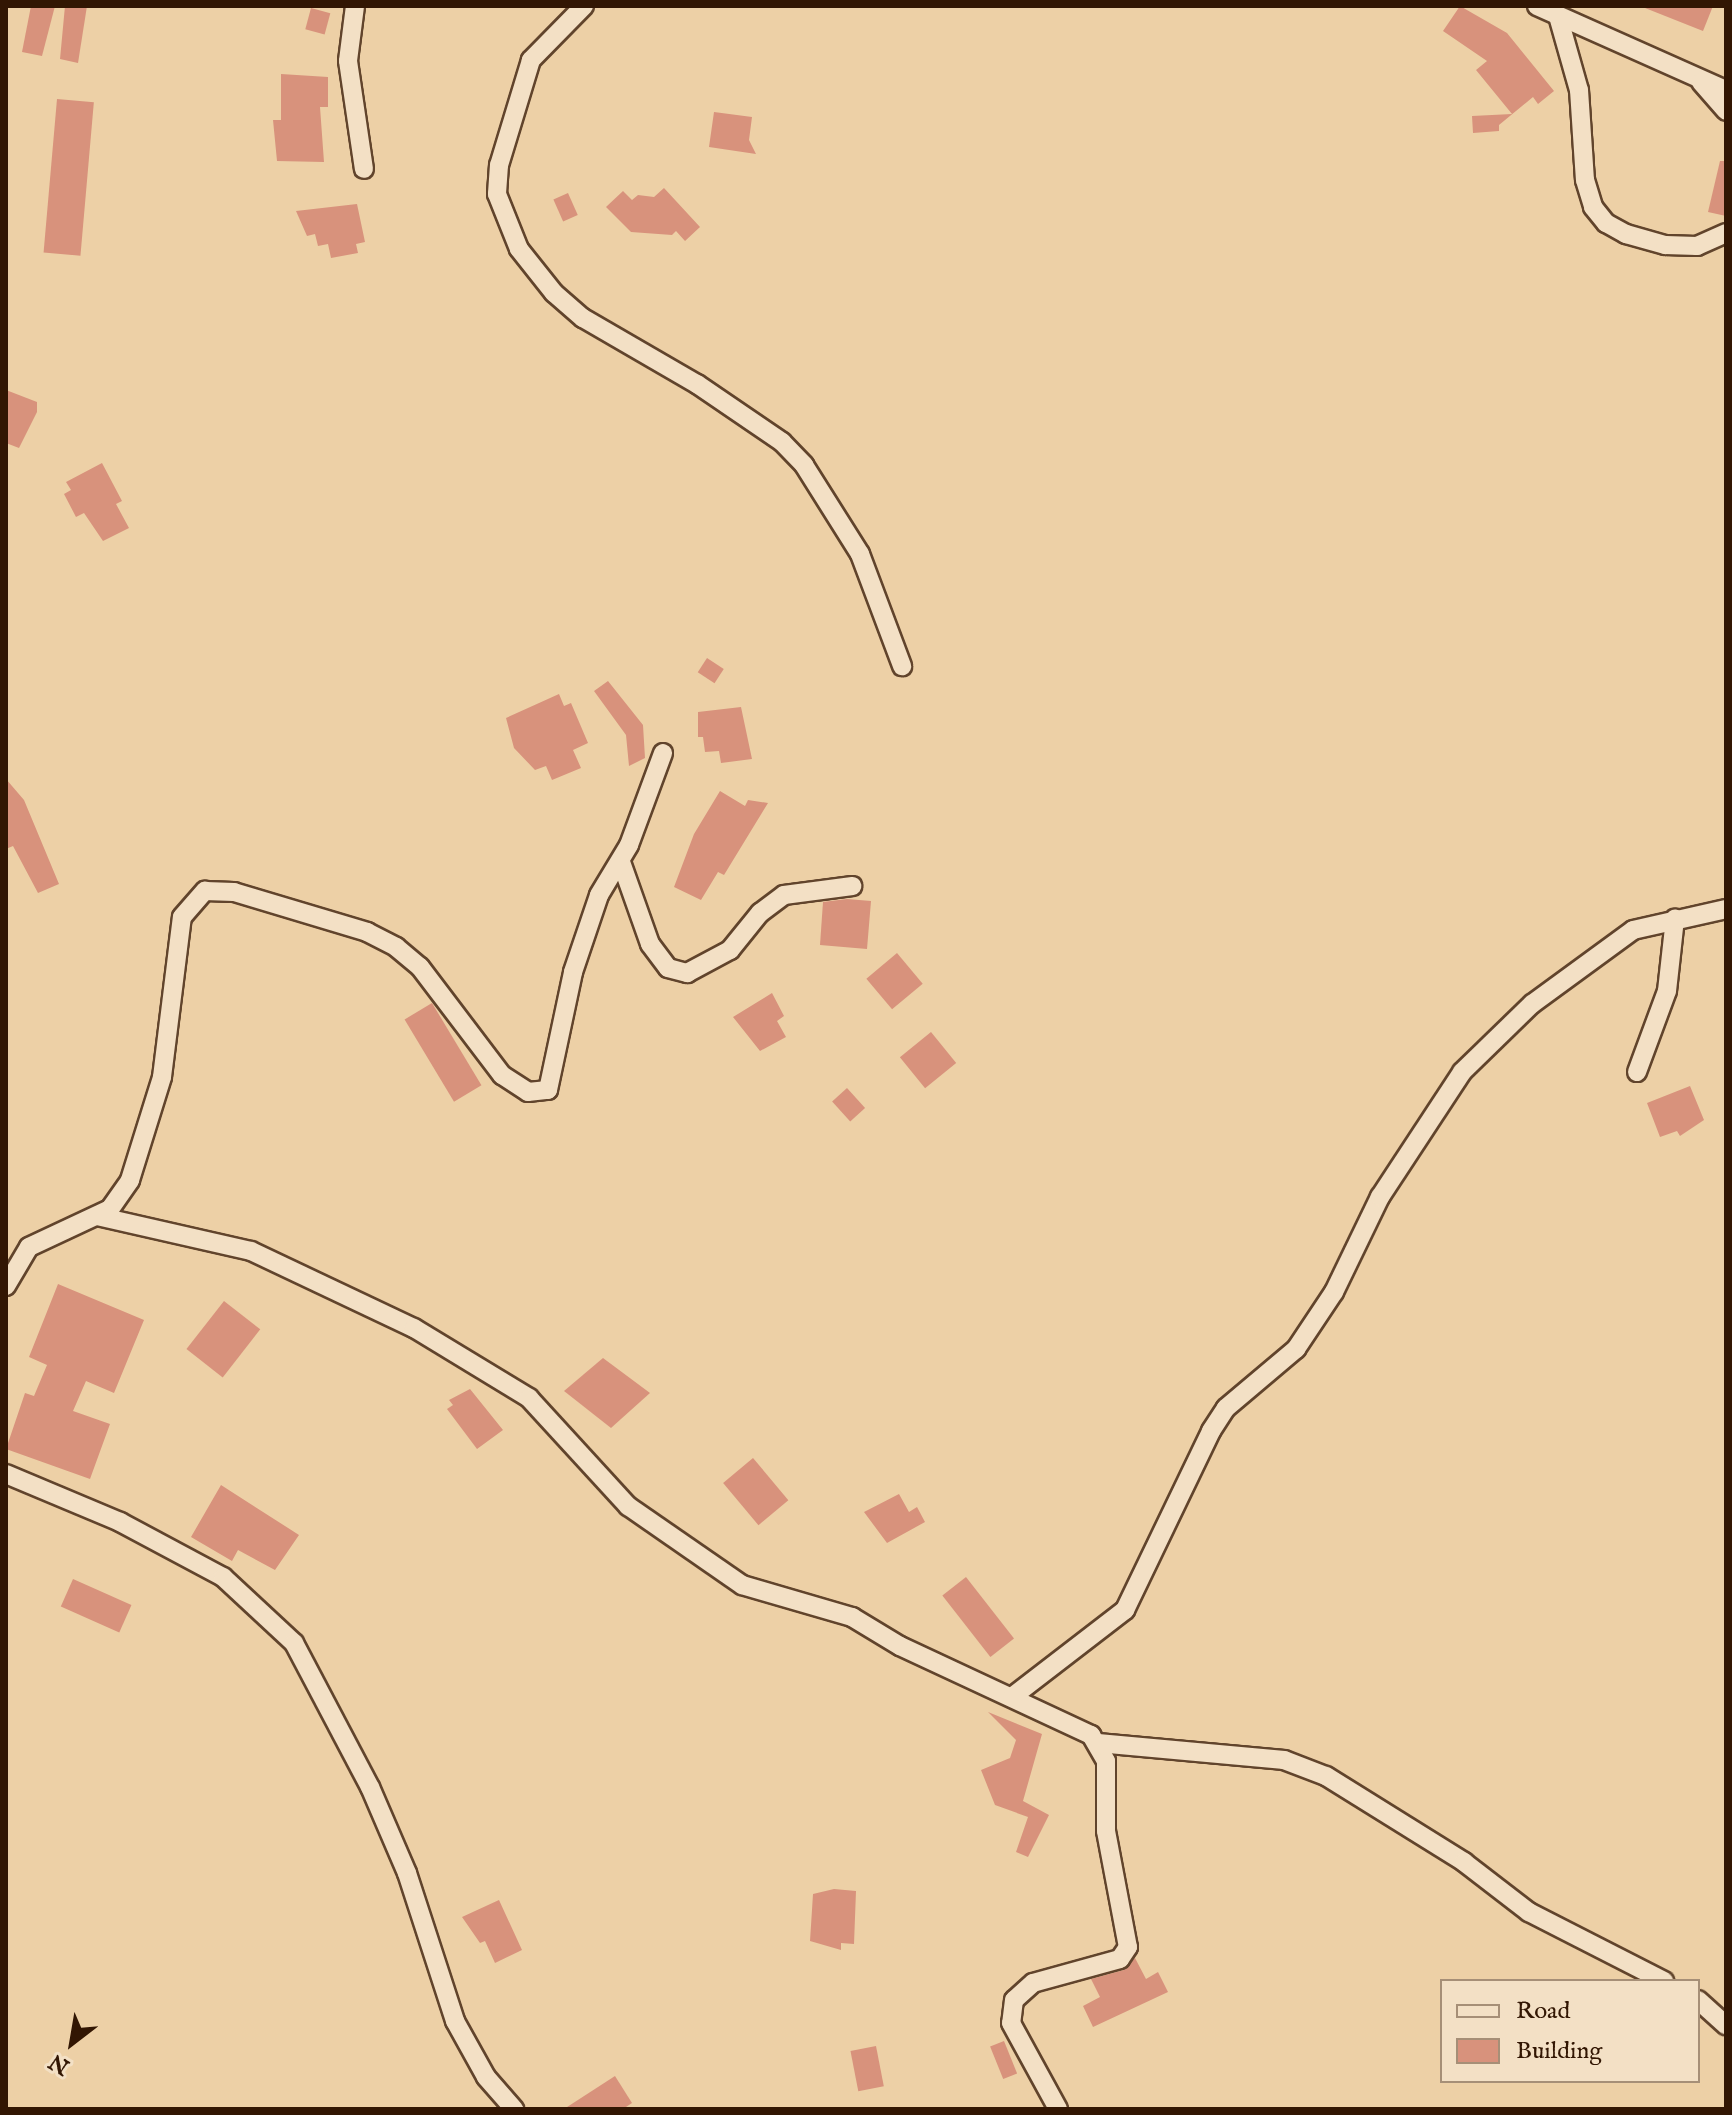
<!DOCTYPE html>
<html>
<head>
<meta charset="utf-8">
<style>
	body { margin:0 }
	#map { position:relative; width:1732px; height:2115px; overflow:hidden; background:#edd0a6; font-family:"IM FELL English",serif }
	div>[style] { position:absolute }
	.building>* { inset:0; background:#d8927c; transform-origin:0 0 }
	.roads { filter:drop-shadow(2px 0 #61442c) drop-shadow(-2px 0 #61442c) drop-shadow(0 2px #61442c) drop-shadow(0 -2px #61442c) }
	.minor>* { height:18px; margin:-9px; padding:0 9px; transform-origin:9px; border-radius:9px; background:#f3e0c5 }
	span { translate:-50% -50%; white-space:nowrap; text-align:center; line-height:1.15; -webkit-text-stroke:6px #f3e0c5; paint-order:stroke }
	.frame { position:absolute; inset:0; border:8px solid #321603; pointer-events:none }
	.legend { position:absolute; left:1440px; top:1979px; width:260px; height:104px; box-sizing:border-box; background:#f3e0c5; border:2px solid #a68f77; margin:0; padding:10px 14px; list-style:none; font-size:24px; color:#321603 }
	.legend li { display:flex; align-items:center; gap:16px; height:40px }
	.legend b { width:40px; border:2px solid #a68f77 }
	.north { position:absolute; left:32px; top:2003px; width:80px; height:80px; -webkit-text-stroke:6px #f3e0c5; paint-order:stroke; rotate:211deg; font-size:22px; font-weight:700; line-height:32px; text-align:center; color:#321603 }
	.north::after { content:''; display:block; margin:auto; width:28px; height:36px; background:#321603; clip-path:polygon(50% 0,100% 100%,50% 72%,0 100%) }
</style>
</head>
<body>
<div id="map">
	<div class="building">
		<div style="clip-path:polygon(31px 6px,55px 6px,42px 56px,22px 52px)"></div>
		<div style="clip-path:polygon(65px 6px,87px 6px,78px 63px,60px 59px)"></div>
		<div style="clip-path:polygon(1460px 6px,1507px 33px,1554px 91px,1538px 104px,1533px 97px,1499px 125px,1499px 131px,1473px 133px,1472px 116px,1512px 114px,1476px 70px,1487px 61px,1443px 31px)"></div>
		<div style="clip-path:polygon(1640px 6px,1713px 6px,1703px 31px)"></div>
		<div style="left:311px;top:8px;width:20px;height:22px;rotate:15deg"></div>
		<div style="clip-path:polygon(281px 74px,328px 77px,328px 107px,320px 107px,324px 162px,277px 161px,273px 120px,281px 120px)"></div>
		<div style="left:57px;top:99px;width:37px;height:154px;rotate:5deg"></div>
		<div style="clip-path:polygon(714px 112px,752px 117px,749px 140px,756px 154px,709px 147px)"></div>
		<div style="clip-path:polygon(1720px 161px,1726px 161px,1726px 216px,1708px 212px)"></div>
		<div style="clip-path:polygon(664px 188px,700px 227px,685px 241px,676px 231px,672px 235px,631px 232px,606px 207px,623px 191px,632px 200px,638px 195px,654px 197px)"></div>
		<div style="left:568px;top:193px;width:24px;height:16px;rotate:66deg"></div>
		<div style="clip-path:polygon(357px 204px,365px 242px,356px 244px,358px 253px,331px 258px,328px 244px,318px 246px,315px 234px,307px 236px,296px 211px)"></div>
		<div style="clip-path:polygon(6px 390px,37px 402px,37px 412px,19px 448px,6px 443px)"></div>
		<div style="clip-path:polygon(102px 463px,122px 501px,116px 504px,129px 528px,103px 541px,84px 513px,76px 517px,64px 494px,71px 490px,66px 482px)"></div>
		<div style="left:707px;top:658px;width:20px;height:17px;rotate:33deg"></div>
		<div style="clip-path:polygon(608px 681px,643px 725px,645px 758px,629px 766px,626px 735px,594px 691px)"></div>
		<div style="clip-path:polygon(559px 694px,564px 706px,571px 703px,588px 743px,573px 750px,581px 768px,552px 780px,546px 766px,535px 770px,514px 748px,506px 718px)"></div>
		<div style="clip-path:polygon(741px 707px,752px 759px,721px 763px,719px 751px,705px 752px,703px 737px,698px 737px,698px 712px)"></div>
		<div style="clip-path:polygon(6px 779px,24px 800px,59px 884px,38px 893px,13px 846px,6px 849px)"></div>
		<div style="clip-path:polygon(720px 791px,745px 806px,748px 800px,768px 803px,724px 875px,718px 872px,701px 900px,674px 887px,694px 834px)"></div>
		<div style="clip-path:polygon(847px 899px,871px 901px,867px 949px,820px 945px,823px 902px)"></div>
		<div style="left:897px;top:953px;width:40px;height:40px;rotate:50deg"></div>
		<div style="clip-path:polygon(772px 993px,784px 1016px,777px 1021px,786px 1037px,760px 1051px,733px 1017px)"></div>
		<div style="left:432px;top:1003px;width:96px;height:32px;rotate:59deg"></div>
		<div style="left:931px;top:1032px;width:40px;height:40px;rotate:51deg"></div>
		<div style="clip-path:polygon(1690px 1086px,1704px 1120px,1680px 1136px,1677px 1131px,1660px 1137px,1647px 1103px)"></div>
		<div style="left:847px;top:1088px;width:27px;height:20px;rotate:48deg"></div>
		<div style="clip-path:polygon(58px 1284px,144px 1320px,114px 1393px,86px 1381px,73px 1411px,110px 1424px,90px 1479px,6px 1449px,25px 1393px,34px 1396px,47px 1365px,29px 1357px)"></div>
		<div style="left:224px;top:1301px;width:46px;height:61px;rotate:38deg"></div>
		<div style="clip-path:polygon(603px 1358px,650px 1393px,611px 1428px,564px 1391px)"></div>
		<div style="clip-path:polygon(470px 1389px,503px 1430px,477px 1449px,447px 1409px,453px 1405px,449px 1400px)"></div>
		<div style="left:753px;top:1458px;width:55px;height:39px;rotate:50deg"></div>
		<div style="clip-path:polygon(221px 1485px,299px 1535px,275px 1570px,238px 1550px,232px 1561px,191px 1537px)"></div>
		<div style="clip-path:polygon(899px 1494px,909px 1512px,917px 1507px,925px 1522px,887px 1543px,864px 1512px)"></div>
		<div style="left:966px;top:1577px;width:78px;height:30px;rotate:52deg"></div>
		<div style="left:73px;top:1579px;width:64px;height:30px;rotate:24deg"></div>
		<div style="clip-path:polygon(988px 1712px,1042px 1734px,1023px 1801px,1049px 1815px,1028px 1857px,1016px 1852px,1028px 1817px,995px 1805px,981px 1770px,1010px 1758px,1016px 1740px)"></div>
		<div style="clip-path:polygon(834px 1889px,856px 1891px,854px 1944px,841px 1943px,841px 1950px,810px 1941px,813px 1894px)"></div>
		<div style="clip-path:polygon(499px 1900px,522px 1950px,495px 1963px,485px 1941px,480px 1943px,462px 1917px)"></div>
		<div style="clip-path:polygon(1135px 1958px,1146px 1979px,1158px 1972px,1168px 1992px,1093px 2027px,1083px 2006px,1100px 1997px,1091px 1979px,1124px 1970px)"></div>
		<div style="left:1004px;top:2041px;width:35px;height:15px;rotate:68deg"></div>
		<div style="left:876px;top:2046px;width:41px;height:26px;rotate:79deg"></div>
		<div style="clip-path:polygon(615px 2076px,632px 2103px,623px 2109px,564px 2109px)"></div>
	</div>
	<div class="roads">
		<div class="minor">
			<div style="left:355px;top:6px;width:55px;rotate:97.3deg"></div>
			<div style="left:348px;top:61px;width:109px;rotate:81.6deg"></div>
			<div style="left:584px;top:6px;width:76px;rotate:134.5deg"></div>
			<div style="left:531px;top:60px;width:110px;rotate:106.9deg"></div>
			<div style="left:499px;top:165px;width:29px;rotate:94deg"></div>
			<div style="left:497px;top:194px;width:59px;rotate:68.2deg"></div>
			<div style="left:519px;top:249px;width:56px;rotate:51.5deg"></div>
			<div style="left:554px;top:293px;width:38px;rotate:41deg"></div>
			<div style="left:583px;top:318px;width:132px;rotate:30.1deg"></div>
			<div style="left:697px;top:384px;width:103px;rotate:34.3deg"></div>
			<div style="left:782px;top:442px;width:32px;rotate:46deg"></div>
			<div style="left:804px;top:465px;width:105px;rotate:57.8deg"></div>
			<div style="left:860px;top:554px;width:120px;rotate:69.4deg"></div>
			<div style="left:1537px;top:6px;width:207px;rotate:24deg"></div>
			<div style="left:1558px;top:16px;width:77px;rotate:74.2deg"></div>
			<div style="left:1579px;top:90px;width:90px;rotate:86.2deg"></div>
			<div style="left:1585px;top:180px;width:28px;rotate:73deg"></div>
			<div style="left:1593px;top:207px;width:21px;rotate:51deg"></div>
			<div style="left:1606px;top:223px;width:23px;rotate:29deg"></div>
			<div style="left:1626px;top:234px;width:41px;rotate:15.8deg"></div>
			<div style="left:1665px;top:245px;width:32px;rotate:2deg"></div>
			<div style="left:1697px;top:246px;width:32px;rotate:-24deg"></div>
			<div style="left:1701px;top:82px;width:38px;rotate:49deg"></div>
			<div style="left:621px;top:862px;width:87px;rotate:70.5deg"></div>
			<div style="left:650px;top:944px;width:30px;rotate:53deg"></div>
			<div style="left:668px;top:968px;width:20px;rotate:15deg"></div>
			<div style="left:687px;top:973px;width:49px;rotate:-28.1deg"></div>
			<div style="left:730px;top:950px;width:48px;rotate:-51deg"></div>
			<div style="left:760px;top:913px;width:30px;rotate:-37deg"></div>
			<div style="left:784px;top:895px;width:69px;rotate:-7.5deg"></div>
			<div style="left:1637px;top:1072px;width:86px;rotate:-69.7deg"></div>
			<div style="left:1667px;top:991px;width:73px;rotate:-83.7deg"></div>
			<div style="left:97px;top:1216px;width:158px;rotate:12.8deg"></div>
			<div style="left:251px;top:1251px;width:180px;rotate:25.3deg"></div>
			<div style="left:414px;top:1328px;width:135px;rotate:31.3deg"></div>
			<div style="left:529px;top:1398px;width:147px;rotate:47.5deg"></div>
			<div style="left:628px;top:1506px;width:139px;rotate:34.7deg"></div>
			<div style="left:742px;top:1585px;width:115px;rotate:16.2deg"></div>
			<div style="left:852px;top:1617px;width:56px;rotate:31.1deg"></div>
			<div style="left:900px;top:1646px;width:211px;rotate:25deg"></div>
			<div style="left:1091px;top:1735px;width:30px;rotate:60deg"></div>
			<div style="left:1106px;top:1761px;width:70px;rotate:90deg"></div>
			<div style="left:1106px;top:1831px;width:118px;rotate:79.3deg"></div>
			<div style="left:1128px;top:1947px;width:14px;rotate:124deg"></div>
			<div style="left:1120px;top:1959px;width:90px;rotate:164.6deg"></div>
			<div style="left:1033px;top:1983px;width:25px;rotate:138deg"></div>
			<div style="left:1014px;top:2000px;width:23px;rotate:97deg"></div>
			<div style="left:1011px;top:2023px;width:98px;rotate:61.3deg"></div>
			<div style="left:6px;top:1286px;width:45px;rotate:-59.5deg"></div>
			<div style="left:29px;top:1247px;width:89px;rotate:-25.1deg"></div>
			<div style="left:110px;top:1209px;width:35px;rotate:-55deg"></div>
			<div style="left:130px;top:1180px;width:108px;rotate:-72.7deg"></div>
			<div style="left:162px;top:1077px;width:161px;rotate:-82.9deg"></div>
			<div style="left:182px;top:917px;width:35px;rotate:-49deg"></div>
			<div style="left:205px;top:891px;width:29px;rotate:2deg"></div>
			<div style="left:234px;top:892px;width:139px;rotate:16.7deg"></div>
			<div style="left:367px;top:932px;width:33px;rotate:27deg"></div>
			<div style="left:396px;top:947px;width:31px;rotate:40deg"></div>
			<div style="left:420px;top:967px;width:136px;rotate:52.8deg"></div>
			<div style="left:502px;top:1075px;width:31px;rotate:33deg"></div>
			<div style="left:528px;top:1092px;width:20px;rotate:-6deg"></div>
			<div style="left:548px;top:1090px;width:121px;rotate:-78deg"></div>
			<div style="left:573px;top:972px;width:81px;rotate:-71.3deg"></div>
			<div style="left:599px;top:895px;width:58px;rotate:-59deg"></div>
			<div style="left:629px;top:845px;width:98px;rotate:-69.7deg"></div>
			<div style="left:6px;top:1474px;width:124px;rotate:22.8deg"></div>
			<div style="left:120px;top:1522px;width:117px;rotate:28.1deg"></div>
			<div style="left:223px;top:1577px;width:97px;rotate:42.9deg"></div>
			<div style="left:294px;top:1643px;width:163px;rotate:62.2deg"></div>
			<div style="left:370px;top:1787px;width:94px;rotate:66.7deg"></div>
			<div style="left:407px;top:1873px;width:156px;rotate:72deg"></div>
			<div style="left:455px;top:2021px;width:64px;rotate:61deg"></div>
			<div style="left:486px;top:2077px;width:43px;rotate:48.8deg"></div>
			<div style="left:1012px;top:1697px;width:143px;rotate:-37.6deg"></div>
			<div style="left:1125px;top:1610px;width:199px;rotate:-64.3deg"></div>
			<div style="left:1211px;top:1431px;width:27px;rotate:-57deg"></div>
			<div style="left:1226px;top:1408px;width:92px;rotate:-40.1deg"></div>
			<div style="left:1296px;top:1349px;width:69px;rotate:-56.3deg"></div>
			<div style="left:1334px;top:1292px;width:106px;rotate:-64.2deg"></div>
			<div style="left:1380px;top:1197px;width:149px;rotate:-56.7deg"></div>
			<div style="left:1462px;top:1072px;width:98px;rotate:-44.2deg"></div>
			<div style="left:1532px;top:1004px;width:125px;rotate:-36.2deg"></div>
			<div style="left:1633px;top:930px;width:95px;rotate:-12.7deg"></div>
			<div style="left:1098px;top:1743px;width:187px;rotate:5.2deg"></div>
			<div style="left:1284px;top:1760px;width:45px;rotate:20.9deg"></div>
			<div style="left:1326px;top:1776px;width:163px;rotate:31.9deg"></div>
			<div style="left:1464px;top:1862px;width:82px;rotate:37.6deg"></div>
			<div style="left:1529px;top:1912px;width:152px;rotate:27.1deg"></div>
			<div style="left:1698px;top:2000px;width:38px;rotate:42deg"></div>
		</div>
	</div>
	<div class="frame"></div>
	<ul class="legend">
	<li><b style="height:10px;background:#f3e0c5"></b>Road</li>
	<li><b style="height:22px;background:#d8927c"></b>Building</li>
	</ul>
	<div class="north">N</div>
</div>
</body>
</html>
